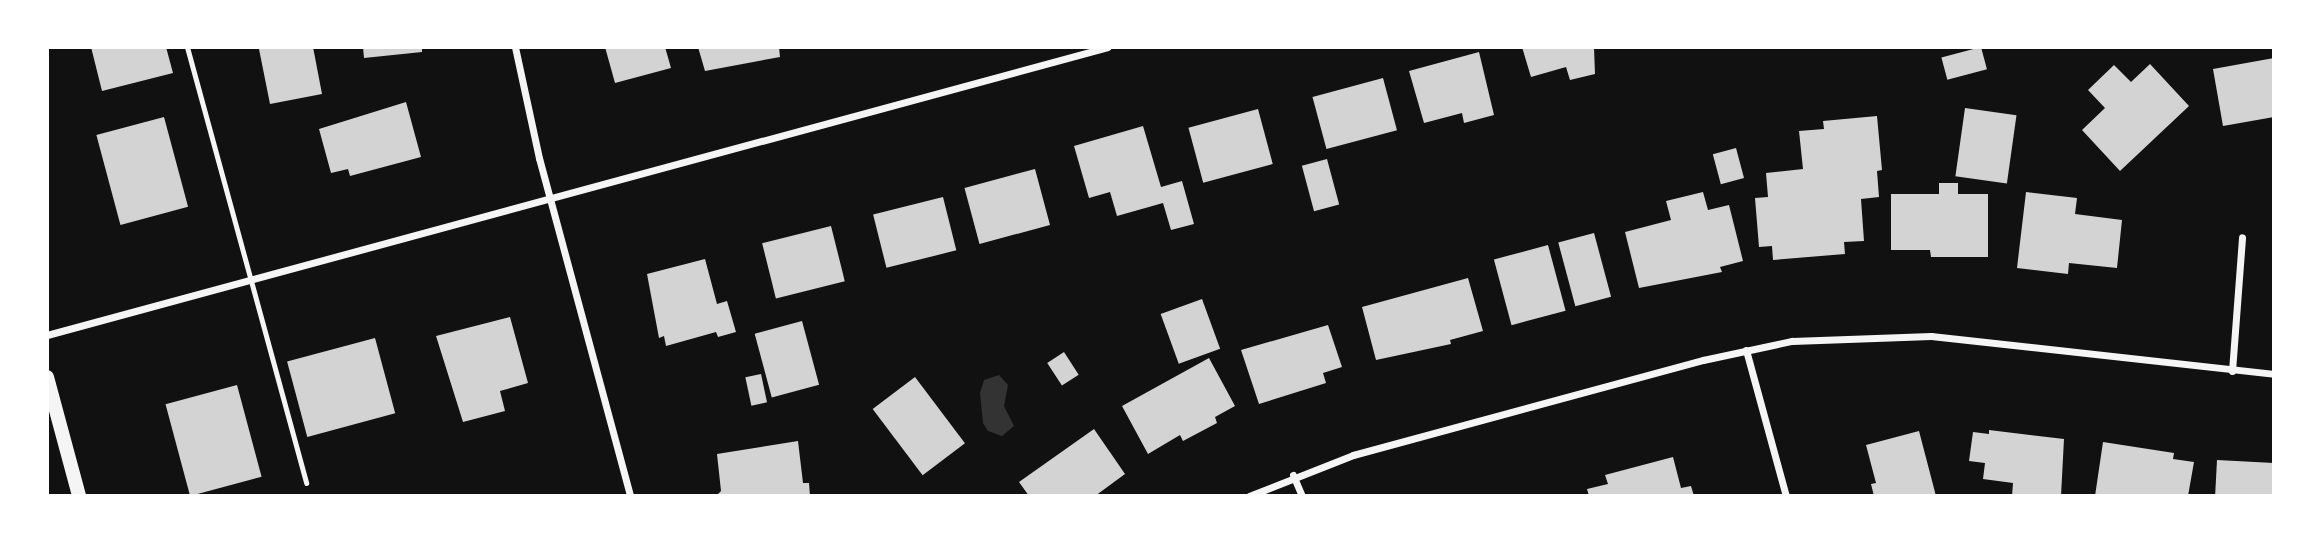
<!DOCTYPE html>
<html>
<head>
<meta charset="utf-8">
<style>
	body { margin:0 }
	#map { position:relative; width:2321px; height:543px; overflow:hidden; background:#111; font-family:"Titillium Web",sans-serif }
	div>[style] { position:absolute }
	.water>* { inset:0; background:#333 }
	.building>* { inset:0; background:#d3d3d3; transform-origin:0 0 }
	.service>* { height:5px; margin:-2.5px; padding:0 2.5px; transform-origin:2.5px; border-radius:2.5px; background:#f5f5f5 }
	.minor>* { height:7px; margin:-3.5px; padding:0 3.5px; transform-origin:3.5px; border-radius:3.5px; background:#f5f5f5 }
	.secondary>* { height:14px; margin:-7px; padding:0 7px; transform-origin:7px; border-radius:7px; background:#f5f5f5 }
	span { translate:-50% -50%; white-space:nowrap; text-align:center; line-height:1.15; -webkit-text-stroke:5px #fff; paint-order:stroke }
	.frame { position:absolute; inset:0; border:49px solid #fff; pointer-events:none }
</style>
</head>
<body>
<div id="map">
	<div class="water">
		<div style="clip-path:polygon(999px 375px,1008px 385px,1004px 406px,1014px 426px,1002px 436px,988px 431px,983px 423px,980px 393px,984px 380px)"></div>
	</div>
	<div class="building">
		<div style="clip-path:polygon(91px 47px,166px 47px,173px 73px,102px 91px)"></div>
		<div style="clip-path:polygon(313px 47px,322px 94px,270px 104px,259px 49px)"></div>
		<div style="clip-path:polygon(363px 47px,422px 47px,422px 52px,364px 58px)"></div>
		<div style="clip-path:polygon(605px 47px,665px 47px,671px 68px,615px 83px)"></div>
		<div style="clip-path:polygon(698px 47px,779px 47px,780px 57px,705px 71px)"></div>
		<div style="clip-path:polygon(1522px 47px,1594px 47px,1595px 74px,1570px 80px,1566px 67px,1531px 77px)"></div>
		<div style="left:1981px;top:47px;width:23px;height:41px;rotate:75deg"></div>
		<div style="clip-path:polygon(1479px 52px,1494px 115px,1464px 123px,1462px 113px,1424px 123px,1409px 71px)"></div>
		<div style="clip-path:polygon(2274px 58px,2274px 117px,2223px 126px,2213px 69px)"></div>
		<div style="clip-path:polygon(2150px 64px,2189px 106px,2120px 171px,2082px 130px,2105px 108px,2088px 90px,2114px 65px,2131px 82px)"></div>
		<div style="left:1383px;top:78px;width:54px;height:73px;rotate:75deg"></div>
		<div style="clip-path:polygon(406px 102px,421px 157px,350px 176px,348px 169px,331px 173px,319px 129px)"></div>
		<div style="left:1965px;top:108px;width:52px;height:69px;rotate:8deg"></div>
		<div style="left:1258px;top:109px;width:57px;height:72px;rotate:75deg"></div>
		<div style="clip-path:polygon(1877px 116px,1882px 170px,1877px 171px,1879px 197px,1861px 199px,1864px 241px,1844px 242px,1845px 254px,1773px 260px,1772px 246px,1759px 247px,1755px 198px,1768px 197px,1766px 173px,1803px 169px,1799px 131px,1824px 129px,1823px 121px)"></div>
		<div style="left:164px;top:117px;width:93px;height:70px;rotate:75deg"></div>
		<div style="clip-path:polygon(1143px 126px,1161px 187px,1182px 181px,1194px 224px,1171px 230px,1163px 203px,1117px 216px,1110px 192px,1089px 198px,1074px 146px)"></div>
		<div style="left:1736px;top:148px;width:31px;height:24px;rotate:75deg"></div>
		<div style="left:1327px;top:159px;width:47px;height:26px;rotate:75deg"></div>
		<div style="left:1035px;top:169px;width:58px;height:73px;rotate:75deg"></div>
		<div style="clip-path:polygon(1939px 183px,1958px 183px,1958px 194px,1988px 194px,1988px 257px,1931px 257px,1930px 250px,1891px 250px,1891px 194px,1939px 194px)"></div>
		<div style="clip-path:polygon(1703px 192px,1708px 210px,1729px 205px,1743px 261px,1720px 267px,1722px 272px,1639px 288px,1625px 232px,1671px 220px,1666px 201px)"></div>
		<div style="clip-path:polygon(2026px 192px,2077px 198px,2075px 214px,2122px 220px,2117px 268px,2069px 263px,2068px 274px,2017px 268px)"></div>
		<div style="left:943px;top:197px;width:55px;height:72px;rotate:76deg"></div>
		<div style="left:831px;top:226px;width:57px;height:71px;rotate:76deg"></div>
		<div style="left:1594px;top:233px;width:66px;height:37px;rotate:75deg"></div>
		<div style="left:1548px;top:245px;width:68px;height:56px;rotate:75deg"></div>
		<div style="clip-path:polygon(705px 259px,717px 304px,727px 301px,736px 332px,718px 337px,716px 332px,666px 346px,664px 336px,659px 338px,647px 274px)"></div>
		<div style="clip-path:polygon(1468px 278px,1483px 331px,1450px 340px,1451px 344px,1376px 360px,1362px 307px)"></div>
		<div style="left:1202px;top:299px;width:53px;height:44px;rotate:70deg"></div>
		<div style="clip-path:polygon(510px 317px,528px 383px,500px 391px,505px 411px,463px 422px,436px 336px)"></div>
		<div style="left:802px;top:321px;width:66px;height:49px;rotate:75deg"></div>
		<div style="clip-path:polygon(1328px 325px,1342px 367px,1323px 373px,1326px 383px,1259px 404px,1241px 350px)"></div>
		<div style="left:375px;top:338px;width:78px;height:91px;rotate:75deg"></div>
		<div style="left:1064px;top:352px;width:27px;height:20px;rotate:57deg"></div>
		<div style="clip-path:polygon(1209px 358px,1235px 406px,1215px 417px,1217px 423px,1183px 441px,1180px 435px,1148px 454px,1122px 406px)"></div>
		<div style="left:761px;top:374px;width:29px;height:16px;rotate:78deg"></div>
		<div style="left:915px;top:377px;width:83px;height:53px;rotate:53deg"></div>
		<div style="left:237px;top:385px;width:95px;height:74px;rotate:75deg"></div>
		<div style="clip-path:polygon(1094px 429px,1125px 474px,1095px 496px,1029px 496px,1019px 482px)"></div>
		<div style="clip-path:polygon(1989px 430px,2064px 439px,2061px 496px,2012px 496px,2013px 483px,1983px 479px,1985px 463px,1969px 461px,1973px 432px,1989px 434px)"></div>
		<div style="clip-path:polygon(1919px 431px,1936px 496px,1874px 496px,1871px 484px,1876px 483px,1866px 445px)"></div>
		<div style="clip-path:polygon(798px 441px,803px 483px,809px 483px,810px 496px,716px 496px,721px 491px,717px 454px)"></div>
		<div style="clip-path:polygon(2103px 442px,2174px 453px,2173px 459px,2194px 462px,2188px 496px,2095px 496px)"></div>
		<div style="clip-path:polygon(1673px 457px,1681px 488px,1691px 486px,1694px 496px,1589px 496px,1587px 489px,1608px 484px,1605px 475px)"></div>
		<div style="left:2217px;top:460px;width:57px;height:36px;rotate:3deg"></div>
	</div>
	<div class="service">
		<div style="left:187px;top:47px;width:452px;rotate:74.7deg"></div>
	</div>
	<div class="minor">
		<div style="left:515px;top:47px;width:114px;rotate:77.8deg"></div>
		<div style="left:539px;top:158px;width:350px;rotate:74.9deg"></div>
		<div style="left:47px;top:335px;width:1099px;rotate:-15.19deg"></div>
		<div style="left:1746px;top:350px;width:151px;rotate:74.7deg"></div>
		<div style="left:2232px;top:371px;width:134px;rotate:-85.7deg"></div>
		<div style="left:1293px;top:475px;width:23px;rotate:67deg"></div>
		<div style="left:1249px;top:496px;width:112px;rotate:-21.5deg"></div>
		<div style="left:1353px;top:455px;width:363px;rotate:-15.2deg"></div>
		<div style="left:1703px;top:360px;width:91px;rotate:-12.1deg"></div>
		<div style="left:1792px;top:341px;width:139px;rotate:-2.1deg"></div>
		<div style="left:1931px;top:336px;width:345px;rotate:6.3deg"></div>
	</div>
	<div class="secondary">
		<div style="left:47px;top:377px;width:123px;rotate:74.9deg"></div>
	</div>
	<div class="frame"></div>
</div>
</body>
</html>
